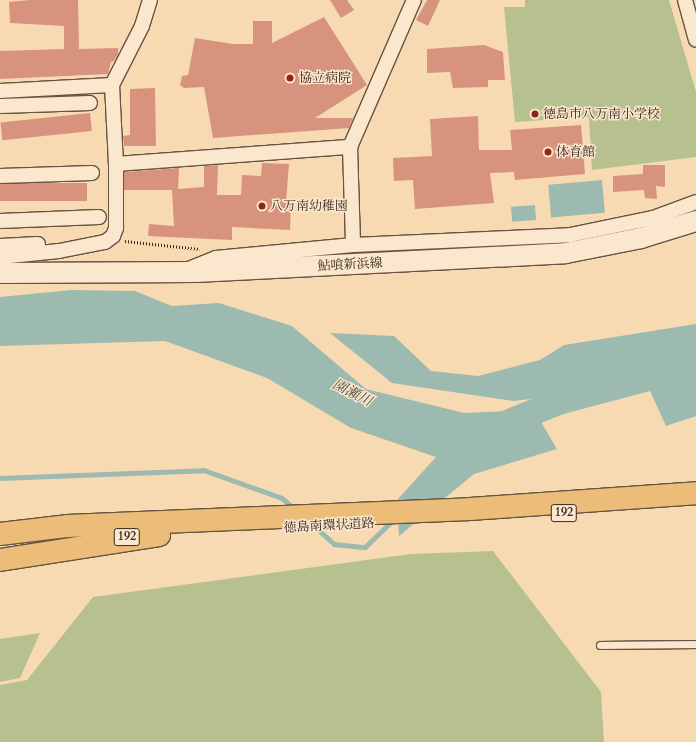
<!DOCTYPE html>
<html>
<head>
<meta charset="utf-8">
<style>
	body { margin:0 }
	#map { position:relative; width:696px; height:742px; overflow:hidden; background:#f8dab2; font-family:Cardo,"Noto Serif JP",serif }
	div>[style] { position:absolute }
	.green>* { inset:0; background:#b7c190 }
	.water>* { inset:0; background:#9dbab0; transform-origin:0 0 }
	.stream>* { height:4.5px; margin:-2.25px; padding:0 2.25px; transform-origin:2.25px; border-radius:2.25px; background:#9dbab0 }
	.river>* { height:26px; margin:-13px; padding:0 13px; transform-origin:13px; border-radius:13px; background:#9dbab0 }
	.building>* { inset:0; background:#d8937f; transform-origin:0 0 }
	.path>* { height:2.5px; margin-top:-1.25px; transform-origin:0; background:repeating-linear-gradient(90deg,#36261d 0 1px,transparent 0 3px) }
	.roads { filter:drop-shadow(1px 0 #665342) drop-shadow(-1px 0 #665342) drop-shadow(0 1px #665342) drop-shadow(0 -1px #665342) }
	.lane>* { height:7px; margin:-3.5px; padding:0 3.5px; transform-origin:3.5px; border-radius:3.5px; background:#fae7cd }
	.street>* { height:14px; margin:-7px; padding:0 7px; transform-origin:7px; border-radius:7px; background:#fae7cd }
	.secondary>* { height:20px; margin:-10px; padding:0 10px; transform-origin:10px; border-radius:10px; background:#fae7cd }
	.highway>* { height:22px; margin:-11px; padding:0 11px; transform-origin:11px; border-radius:11px; background:#ecbd79 }
	.dots>* { width:11px; height:11px; translate:-50% -50%; box-sizing:border-box; border:2px solid #fae7cd; border-radius:50% }
	span { translate:-50% -50%; white-space:nowrap; text-align:center; line-height:1.15; -webkit-text-stroke:3px #fae7cd; paint-order:stroke }
	.shield-label span { padding:1px 3px; background:#fae7cd; border:1px solid; border-radius:3px; -webkit-text-stroke-width:0 }
	.shield-label { font-size:12px; color:#36261d; font-weight:700 }
	.poi-label { font-size:13px; color:#36261d }
	.left { translate:0 -50%; text-align:left }
	.street-label { font-size:13px; color:#36261d }
	.water-label { font-size:14px; color:#504b42; font-style:italic }
</style>
</head>
<body>
<div id="map">
	<div class="green">
		<div style="clip-path:polygon(525px 0,669px 0,696px 92px,696px 157px,592px 170px,589px 117px,515px 122px,504px 7px,525px 7px)"></div>
		<div style="clip-path:polygon(493px 551px,601px 692px,604px 742px,0 742px,0 685px,27px 680px,93px 597px,411px 554px)"></div>
		<div style="clip-path:polygon(40px 633px,20px 678px,0 682px,0 639px)"></div>
	</div>
	<div class="water">
		<div style="left:602px;top:180px;width:33px;height:54px;rotate:85deg"></div>
		<div style="left:535px;top:205px;width:15px;height:24px;rotate:86deg"></div>
		<div style="clip-path:polygon(71px 290px,135px 291px,172px 306px,219px 303px,292px 326px,366px 389px,464px 413px,534px 410px,557px 449px,474px 474px,399px 536px,397px 500px,436px 457px,351px 428px,267px 378px,165px 341px,0 346px,0 297px)"></div>
		<div style="clip-path:polygon(696px 324px,696px 416px,666px 426px,650px 391px,556px 416px,545px 397px,514px 401px,392px 383px,330px 333px,394px 336px,431px 371px,478px 376px,540px 360px,564px 345px)"></div>
	</div>
	<div class="stream">
		<div style="left:0;top:478px;width:204px;rotate:-2.2deg"></div>
		<div style="left:204px;top:470px;width:83px;rotate:19.7deg"></div>
		<div style="left:282px;top:498px;width:17px;rotate:40deg"></div>
		<div style="left:311px;top:523px;width:31px;rotate:42deg"></div>
		<div style="left:334px;top:544px;width:31px;rotate:6deg"></div>
		<div style="left:365px;top:547px;width:39px;rotate:-44deg"></div>
	</div>
	<div class="river">
		<div style="left:502px;top:425px;width:87px;rotate:-22.2deg"></div>
	</div>
	<div class="building">
		<div style="clip-path:polygon(30px 0,78px 0,79px 49px,118px 48px,118px 54px,114px 61px,111px 62px,108px 74px,0 79px,0 51px,64px 49px,64px 26px,10px 23px,9px 2px)"></div>
		<div style="clip-path:polygon(330px 0,347px 0,354px 10px,341px 18px)"></div>
		<div style="clip-path:polygon(427px 0,440px 0,428px 26px,416px 20px)"></div>
		<div style="clip-path:polygon(324px 17px,367px 85px,315px 118px,353px 118px,349px 128px,213px 138px,204px 87px,184px 88px,180px 85px,182px 76px,188px 75px,195px 38px,233px 44px,253px 44px,253px 21px,272px 21px,272px 43px)"></div>
		<div style="clip-path:polygon(484px 45px,503px 52px,505px 80px,488px 80px,488px 87px,453px 88px,450px 72px,427px 73px,427px 49px)"></div>
		<div style="clip-path:polygon(155px 88px,156px 146px,124px 146px,123px 136px,130px 135px,130px 89px)"></div>
		<div style="left:90px;top:113px;width:18px;height:90px;rotate:84deg"></div>
		<div style="clip-path:polygon(478px 116px,479px 150px,512px 150px,510px 130px,581px 125px,585px 174px,515px 180px,514px 172px,490px 173px,494px 203px,415px 209px,413px 180px,394px 181px,393px 158px,432px 156px,430px 119px)"></div>
		<div style="clip-path:polygon(262px 163px,289px 164px,286px 202px,291px 203px,290px 230px,232px 227px,232px 240px,148px 236px,149px 224px,174px 226px,172px 190px,124px 190px,124px 172px,179px 168px,178px 189px,204px 187px,204px 166px,218px 165px,217px 195px,241px 195px,242px 175px,261px 176px)"></div>
		<div style="clip-path:polygon(643px 165px,665px 165px,665px 187px,656px 186px,657px 199px,645px 198px,644px 190px,613px 192px,613px 176px,643px 174px)"></div>
		<div style="left:87px;top:183px;width:18px;height:87px;rotate:90deg"></div>
	</div>
	<div class="path">
		<div style="left:125px;top:241px;width:75px;rotate:6.1deg"></div>
	</div>
	<div class="roads">
		<div class="lane">
			<div style="left:600px;top:645px;width:96px;rotate:-0.6deg"></div>
		</div>
		<div class="street">
			<div style="left:685px;top:0;width:41px;rotate:74.6deg"></div>
			<div style="left:0;top:91px;width:112px;rotate:-3.1deg"></div>
			<div style="left:0;top:106px;width:90px;rotate:-1.9deg"></div>
			<div style="left:350px;top:147px;width:160px;rotate:-66.5deg"></div>
			<div style="left:116px;top:164px;width:79px;rotate:-92.9deg"></div>
			<div style="left:112px;top:85px;width:66px;rotate:-63deg"></div>
			<div style="left:142px;top:26px;width:27px;rotate:-73deg"></div>
			<div style="left:0;top:176px;width:92px;rotate:-1.9deg"></div>
			<div style="left:0;top:221px;width:99px;rotate:-2.3deg"></div>
			<div style="left:353px;top:245px;width:217px;rotate:-2.6deg"></div>
			<div style="left:570px;top:235px;width:85px;rotate:-11.6deg"></div>
			<div style="left:653px;top:218px;width:46px;rotate:-20.4deg"></div>
			<div style="left:0;top:246px;width:38px;rotate:-3deg"></div>
			<div style="left:0;top:257px;width:59px;rotate:-5.8deg"></div>
			<div style="left:59px;top:251px;width:47px;rotate:-11.1deg"></div>
			<div style="left:105px;top:242px;width:10px;rotate:-37deg"></div>
			<div style="left:113px;top:236px;width:9px;rotate:-69deg"></div>
			<div style="left:116px;top:228px;width:64px;rotate:-90deg"></div>
			<div style="left:116px;top:164px;width:235px;rotate:-4.2deg"></div>
			<div style="left:350px;top:147px;width:98px;rotate:88.2deg"></div>
			<div style="left:353px;top:245px;width:138px;rotate:174.6deg"></div>
			<div style="left:216px;top:258px;width:29px;rotate:158deg"></div>
		</div>
		<div class="secondary">
			<div style="left:0;top:273px;width:196px;rotate:-0.3deg"></div>
			<div style="left:196px;top:272px;width:370px;rotate:-2.9deg"></div>
			<div style="left:566px;top:253px;width:76px;rotate:-11.3deg"></div>
			<div style="left:641px;top:238px;width:58px;rotate:-17.2deg"></div>
		</div>
		<div class="highway">
			<div style="left:0;top:534px;width:67px;rotate:-6.8deg"></div>
			<div style="left:67px;top:526px;width:403px;rotate:-2.4deg"></div>
			<div style="left:470px;top:509px;width:227px;rotate:-4deg"></div>
			<div style="left:0;top:560px;width:161px;rotate:-8.9deg"></div>
		</div>
	</div>
	<div class="dots">
		<div style="left:290px;top:78px;background:#8f2418"></div>
		<div style="left:535px;top:114px;background:#8f2418"></div>
		<div style="left:548px;top:152px;background:#8f2418"></div>
		<div style="left:262px;top:206px;background:#8f2418"></div>
	</div>
	<div class="shield-label">
		<span style="left:564px;top:513px">192</span>
		<span style="left:127px;top:537px">192</span>
	</div>
	<div class="poi-label">
		<span class="left" style="left:299px;top:78px">協立病院</span>
		<span class="left" style="left:543px;top:114px">徳島市八万南小学校</span>
		<span class="left" style="left:556px;top:152px">体育館</span>
		<span class="left" style="left:270px;top:206px">八万南幼稚園</span>
	</div>
	<div class="street-label">
		<span style="left:350px;top:265px;rotate:-3deg">鮎喰新浜線</span>
		<span style="left:329px;top:526px;rotate:-3deg">徳島南環状道路</span>
	</div>
	<div class="water-label">
		<span style="left:352px;top:393px;rotate:27deg">園瀬川</span>
	</div>
</div>
</body>
</html>
